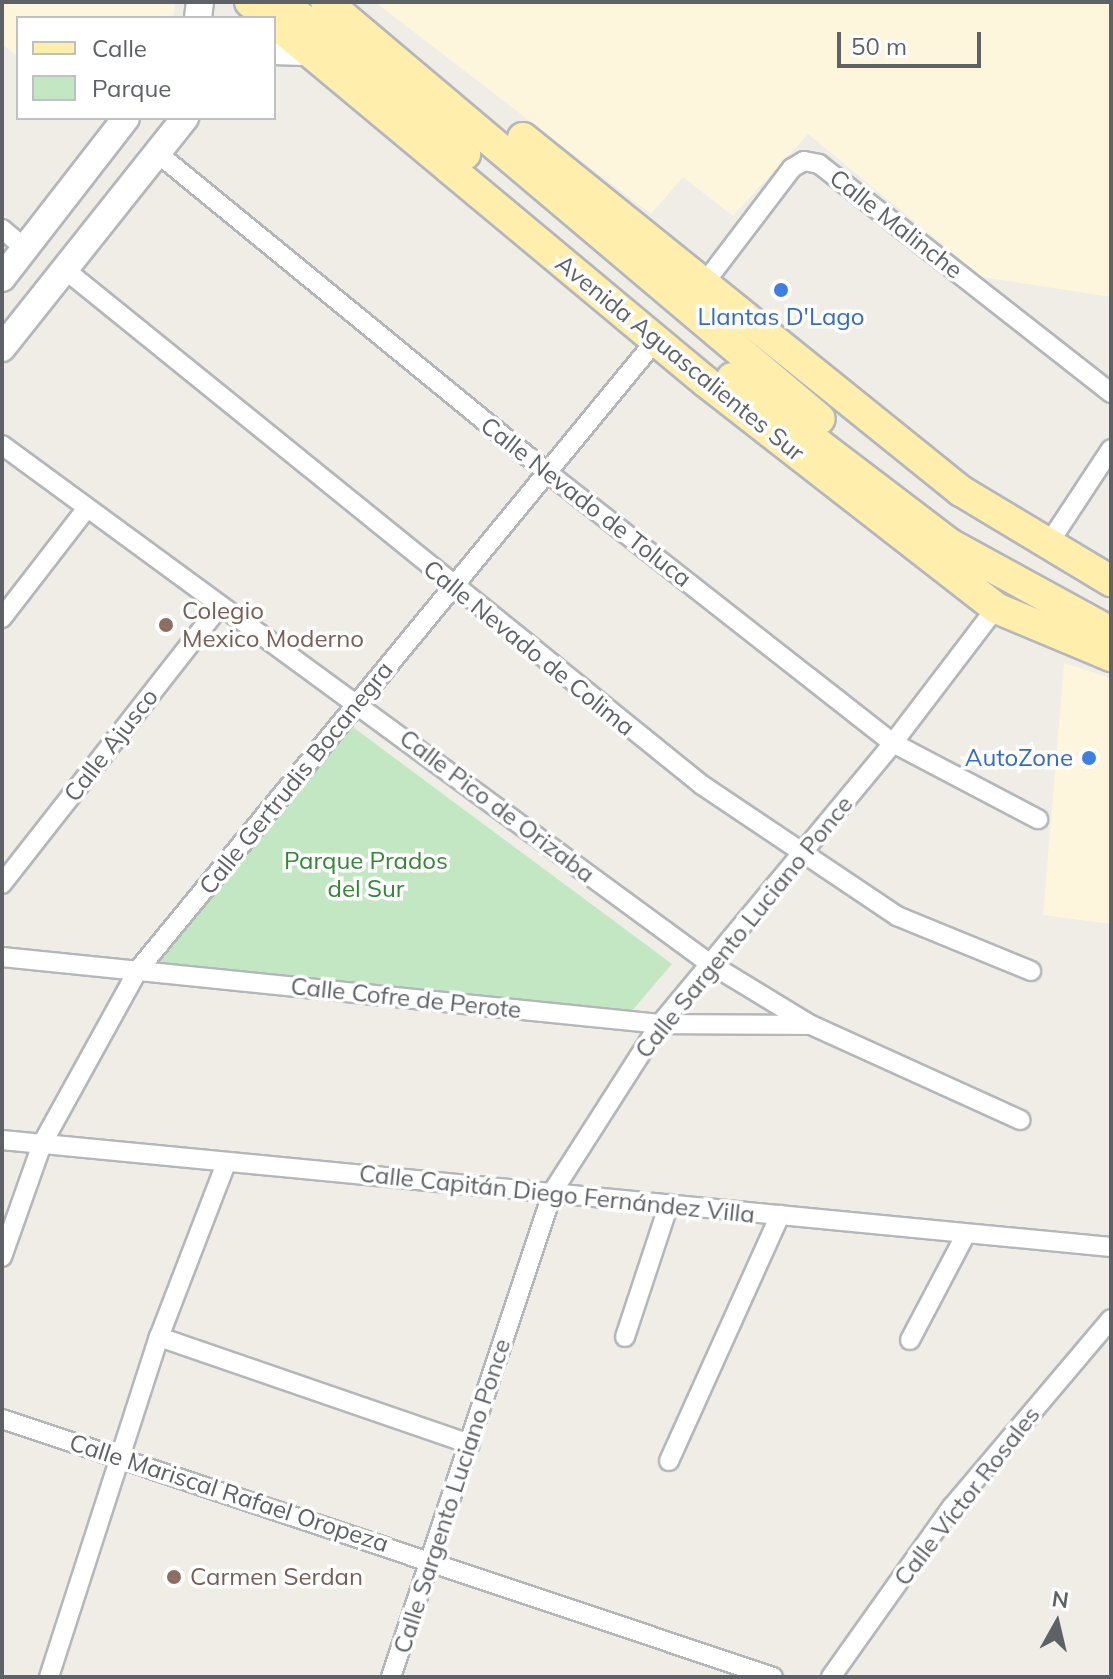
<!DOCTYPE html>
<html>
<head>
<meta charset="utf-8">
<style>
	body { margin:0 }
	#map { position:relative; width:1113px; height:1679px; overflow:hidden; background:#f0ede6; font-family:Mulish,sans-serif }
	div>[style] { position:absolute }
	.commercial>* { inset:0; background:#fef5dd }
	.green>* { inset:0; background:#c4e7c3 }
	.roads { filter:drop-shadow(2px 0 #b3b7bb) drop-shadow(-2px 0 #b3b7bb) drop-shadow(0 2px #b3b7bb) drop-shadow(0 -2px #b3b7bb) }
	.street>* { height:18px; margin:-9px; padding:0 9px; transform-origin:9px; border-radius:9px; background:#fff }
	.secondary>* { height:26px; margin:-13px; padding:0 13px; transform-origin:13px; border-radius:13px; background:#fff }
	.primary>* { height:30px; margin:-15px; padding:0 15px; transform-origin:15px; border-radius:15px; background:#ffeeac }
	.dots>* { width:22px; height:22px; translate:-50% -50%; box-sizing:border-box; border:4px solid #fff; border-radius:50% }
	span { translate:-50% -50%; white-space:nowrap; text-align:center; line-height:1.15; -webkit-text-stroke:7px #fff; paint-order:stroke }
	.street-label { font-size:24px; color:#5e6267 }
	.shop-label { font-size:24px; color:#366cbe }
	.right { translate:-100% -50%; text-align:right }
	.education-label { font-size:24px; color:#785e54 }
	.left { translate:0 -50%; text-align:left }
	.park-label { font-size:24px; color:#358636 }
	.frame { position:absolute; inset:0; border:4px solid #5e6267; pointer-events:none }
	.legend { position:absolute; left:16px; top:16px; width:260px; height:104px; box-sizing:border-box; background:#fff; border:2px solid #bfc0c2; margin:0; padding:10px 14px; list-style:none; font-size:24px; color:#5e6267 }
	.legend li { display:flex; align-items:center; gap:16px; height:40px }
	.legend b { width:40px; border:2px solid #bfc0c2 }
	.north { position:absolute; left:1017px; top:1583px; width:80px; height:80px; -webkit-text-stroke:6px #fff; paint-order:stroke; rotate:8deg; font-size:22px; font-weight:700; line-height:32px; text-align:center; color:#5e6267 }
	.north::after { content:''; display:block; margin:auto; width:28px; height:36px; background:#5e6267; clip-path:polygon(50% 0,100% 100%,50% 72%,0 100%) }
	.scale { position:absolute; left:837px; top:32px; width:144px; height:36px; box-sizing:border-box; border:4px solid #5e6267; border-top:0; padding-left:10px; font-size:24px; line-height:28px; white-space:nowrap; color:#5e6267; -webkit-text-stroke:6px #fff; paint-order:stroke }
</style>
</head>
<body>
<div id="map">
	<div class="commercial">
		<div style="clip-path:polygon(2px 2px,175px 2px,173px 18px,18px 18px,18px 57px,2px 44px)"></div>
		<div style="clip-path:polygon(375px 2px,1111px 2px,1111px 297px,982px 277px,808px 134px,733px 216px,683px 177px,651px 214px)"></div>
		<div style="clip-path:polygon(1064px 663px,1111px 678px,1111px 924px,1043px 915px)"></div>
	</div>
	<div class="green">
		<div style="clip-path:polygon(346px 722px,672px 964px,630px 1013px,148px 962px)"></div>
	</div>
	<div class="roads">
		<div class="street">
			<div style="left:156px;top:152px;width:505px;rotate:39.3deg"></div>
			<div style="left:547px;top:472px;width:439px;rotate:38.1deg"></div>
			<div style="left:893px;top:743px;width:164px;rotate:27.7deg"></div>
			<div style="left:2px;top:229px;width:30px;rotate:40deg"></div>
			<div style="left:63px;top:268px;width:822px;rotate:38.98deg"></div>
			<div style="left:702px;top:785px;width:235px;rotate:33.9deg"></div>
			<div style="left:897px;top:916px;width:145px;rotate:22.3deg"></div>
			<div style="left:703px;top:285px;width:147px;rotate:-52.7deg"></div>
			<div style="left:792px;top:168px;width:14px;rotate:-30deg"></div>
			<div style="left:804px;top:161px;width:15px;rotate:11deg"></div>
			<div style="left:819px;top:164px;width:371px;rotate:38.1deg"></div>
			<div style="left:2px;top:445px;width:876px;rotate:36.23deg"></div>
			<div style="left:709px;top:963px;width:119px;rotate:31.3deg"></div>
			<div style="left:811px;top:1025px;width:230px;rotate:24.4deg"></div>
			<div style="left:1047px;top:546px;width:116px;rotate:-56.6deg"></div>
			<div style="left:2px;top:618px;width:139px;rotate:-52.3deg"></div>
			<div style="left:2px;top:884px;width:353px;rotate:-51.9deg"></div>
			<div style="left:2px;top:957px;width:661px;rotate:5.81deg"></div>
			<div style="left:660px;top:1024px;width:148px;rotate:0.4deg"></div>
			<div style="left:2px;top:1140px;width:1114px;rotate:5.51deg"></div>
			<div style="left:2px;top:1257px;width:120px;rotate:-70.5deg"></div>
			<div style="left:42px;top:1144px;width:199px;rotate:-61.1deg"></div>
			<div style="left:138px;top:970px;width:816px;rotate:-50.57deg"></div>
			<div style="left:159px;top:1337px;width:329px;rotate:19deg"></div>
			<div style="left:625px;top:1337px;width:140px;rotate:-71.7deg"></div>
			<div style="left:910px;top:1340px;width:120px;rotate:-62.2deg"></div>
			<div style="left:2px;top:1419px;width:813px;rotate:18.5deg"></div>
			<div style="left:669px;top:1461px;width:270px;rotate:-65.7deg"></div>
			<div style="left:49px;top:1677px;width:357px;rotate:-72.1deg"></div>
			<div style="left:159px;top:1337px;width:186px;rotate:-68.9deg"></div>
			<div style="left:391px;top:1677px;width:512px;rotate:-71.57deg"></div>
			<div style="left:553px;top:1191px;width:198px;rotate:-57.4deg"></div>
			<div style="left:660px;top:1024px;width:365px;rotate:-50.3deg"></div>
			<div style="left:893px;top:743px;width:170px;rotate:-52.7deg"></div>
			<div style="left:831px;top:1677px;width:209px;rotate:-54.6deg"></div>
			<div style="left:952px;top:1507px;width:246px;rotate:-49.8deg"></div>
		</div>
		<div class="secondary">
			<div style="left:198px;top:18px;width:16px;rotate:-83deg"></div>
			<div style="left:274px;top:51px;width:37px;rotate:2deg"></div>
			<div style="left:2px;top:278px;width:202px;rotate:-52.2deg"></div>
			<div style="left:2px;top:348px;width:294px;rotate:-51.5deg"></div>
		</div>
		<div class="primary">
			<div style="left:250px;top:2px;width:25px;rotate:40deg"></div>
			<div style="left:282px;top:2px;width:238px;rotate:39.7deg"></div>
			<div style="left:326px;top:2px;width:646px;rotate:40.17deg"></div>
			<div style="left:274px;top:22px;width:562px;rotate:39.81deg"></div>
			<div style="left:706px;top:382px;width:368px;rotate:37.9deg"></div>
			<div style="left:996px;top:608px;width:125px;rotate:22.7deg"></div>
			<div style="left:523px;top:138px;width:563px;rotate:38.87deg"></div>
			<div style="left:961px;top:491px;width:175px;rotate:31deg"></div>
			<div style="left:732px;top:378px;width:274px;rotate:37.3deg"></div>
			<div style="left:950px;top:544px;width:183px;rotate:28.7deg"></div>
		</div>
	</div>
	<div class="dots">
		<div style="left:781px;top:290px;background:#3f7fe0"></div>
		<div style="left:166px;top:625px;background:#8d6e63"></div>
		<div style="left:1089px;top:758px;background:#3f7fe0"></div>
		<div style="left:174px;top:1577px;background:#8d6e63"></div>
	</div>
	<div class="street-label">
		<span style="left:896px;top:224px;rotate:38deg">Calle Malinche</span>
		<span style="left:680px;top:358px;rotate:39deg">Avenida Aguascalientes Sur</span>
		<span style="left:586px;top:502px;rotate:38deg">Calle Nevado de Toluca</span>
		<span style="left:529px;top:648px;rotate:39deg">Calle Nevado de Colima</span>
		<span style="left:111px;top:745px;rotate:-52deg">Calle Ajusco</span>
		<span style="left:296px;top:778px;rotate:-51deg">Calle Gertrudis Bocanegra</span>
		<span style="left:497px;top:806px;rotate:37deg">Calle Pico de Orizaba</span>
		<span style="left:744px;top:927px;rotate:-51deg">Calle Sargento Luciano Ponce</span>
		<span style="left:406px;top:998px;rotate:6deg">Calle Cofre de Perote</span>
		<span style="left:557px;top:1194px;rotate:6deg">Calle Capitán Diego Fernández Villa</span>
		<span style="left:229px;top:1493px;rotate:18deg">Calle Mariscal Rafael Oropeza</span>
		<span style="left:452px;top:1496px;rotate:-72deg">Calle Sargento Luciano Ponce</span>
		<span style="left:967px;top:1496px;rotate:-52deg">Calle Víctor Rosales</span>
	</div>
	<div class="shop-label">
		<span style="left:781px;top:317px">Llantas D'Lago</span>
		<span class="right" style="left:1073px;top:758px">AutoZone</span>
	</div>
	<div class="education-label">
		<span class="left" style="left:182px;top:625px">Colegio<br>Mexico Moderno</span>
		<span class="left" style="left:190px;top:1577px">Carmen Serdan</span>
	</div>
	<div class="park-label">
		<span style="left:366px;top:875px">Parque Prados<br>del Sur</span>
	</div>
	<div class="frame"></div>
	<ul class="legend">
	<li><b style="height:10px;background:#ffeeac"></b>Calle</li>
	<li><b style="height:22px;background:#c4e7c3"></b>Parque</li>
	</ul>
	<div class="north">N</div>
	<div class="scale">50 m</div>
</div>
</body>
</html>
